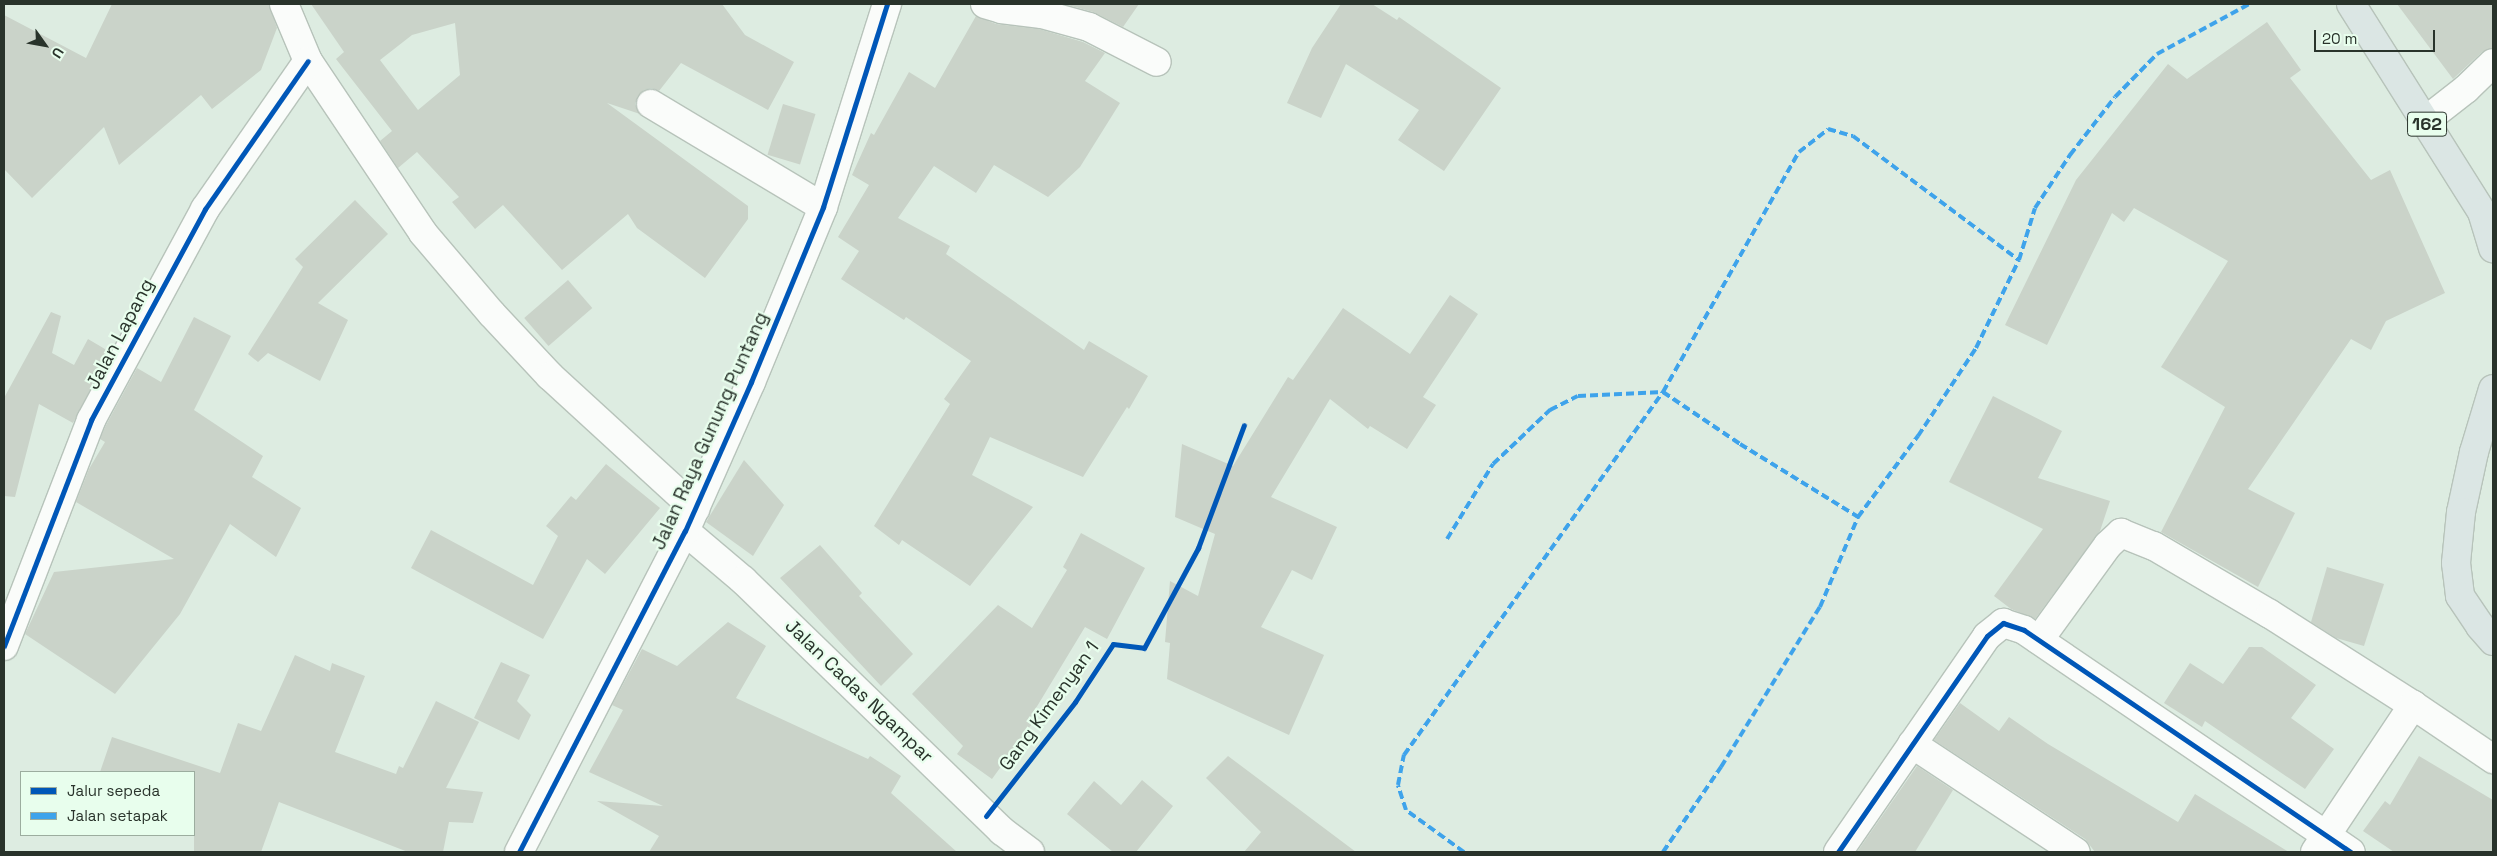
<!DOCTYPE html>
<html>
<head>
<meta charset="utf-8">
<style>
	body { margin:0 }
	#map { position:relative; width:2497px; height:856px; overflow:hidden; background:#ddece1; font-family:"Space Grotesk",sans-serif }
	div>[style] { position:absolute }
	.building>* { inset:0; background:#cad3c9; transform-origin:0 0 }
	.roads { filter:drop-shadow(1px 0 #b7c3ba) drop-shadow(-1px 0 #b7c3ba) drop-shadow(0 1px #b7c3ba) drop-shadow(0 -1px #b7c3ba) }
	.minor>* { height:28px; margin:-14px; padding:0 14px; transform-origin:14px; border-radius:14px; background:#fafcfa }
	.major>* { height:28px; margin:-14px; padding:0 14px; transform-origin:14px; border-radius:14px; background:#dbe6e4 }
	.quiet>* { height:4px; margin-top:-2px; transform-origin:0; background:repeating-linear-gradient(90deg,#3ea3eb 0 8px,transparent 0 12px) }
	.cycleway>* { height:5px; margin:-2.5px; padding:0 2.5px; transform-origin:2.5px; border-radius:2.5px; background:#0057b8 }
	span { translate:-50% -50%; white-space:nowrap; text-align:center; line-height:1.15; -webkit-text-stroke:4.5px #e8feed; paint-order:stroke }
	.shield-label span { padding:1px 4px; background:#e8feed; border:1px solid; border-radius:4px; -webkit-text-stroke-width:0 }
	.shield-label { font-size:18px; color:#29332b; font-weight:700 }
	.street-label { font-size:19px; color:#29332b }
	.frame { position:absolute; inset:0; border:5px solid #29332b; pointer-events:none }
	.legend { position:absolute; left:20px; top:771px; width:175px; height:65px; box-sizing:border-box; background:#e8feed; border:1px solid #9cad9f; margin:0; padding:6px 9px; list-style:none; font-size:15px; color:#29332b }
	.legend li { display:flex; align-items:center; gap:10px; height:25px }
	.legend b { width:25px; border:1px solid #9cad9f }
	.north { position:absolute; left:20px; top:20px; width:50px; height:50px; -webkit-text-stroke:4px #e8feed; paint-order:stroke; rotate:122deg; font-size:14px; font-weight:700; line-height:20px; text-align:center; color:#29332b }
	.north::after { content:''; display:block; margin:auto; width:18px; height:22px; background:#29332b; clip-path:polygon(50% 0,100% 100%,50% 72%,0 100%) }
	.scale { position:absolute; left:2314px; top:30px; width:121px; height:22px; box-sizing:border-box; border:2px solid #29332b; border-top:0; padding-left:6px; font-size:15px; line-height:18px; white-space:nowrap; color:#29332b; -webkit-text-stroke:4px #e8feed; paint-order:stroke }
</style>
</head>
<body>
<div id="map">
	<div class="building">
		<div style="clip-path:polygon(112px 4px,269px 4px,277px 28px,261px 70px,212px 109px,201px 95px,119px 165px,104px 127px,32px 198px,4px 169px,4px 15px,86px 58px)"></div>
		<div style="clip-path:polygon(evenodd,311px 4px,722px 4px,745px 35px,794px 62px,768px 110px,681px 63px,659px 91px,651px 88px,644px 90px,638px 96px,635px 104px,640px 114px,607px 103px,748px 206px,748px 219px,705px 278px,637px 228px,628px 214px,562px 270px,503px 205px,475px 229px,452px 202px,459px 197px,417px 152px,398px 168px,380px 141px,392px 131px,336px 59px,344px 52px,311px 4px,455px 23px,460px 75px,418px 110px,380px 60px,412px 35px,455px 23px)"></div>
		<div style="clip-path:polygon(1064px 4px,1139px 4px,1123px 27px,1093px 12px)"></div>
		<div style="clip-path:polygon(1341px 4px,1372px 4px,1397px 20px,1399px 17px,1501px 88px,1444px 171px,1398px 140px,1419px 110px,1346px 64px,1321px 118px,1287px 103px,1312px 48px)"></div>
		<div style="clip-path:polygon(2397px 4px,2493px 4px,2493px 48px,2482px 52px,2453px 79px)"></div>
		<div style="clip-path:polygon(976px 16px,996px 24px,1039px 29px,1083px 42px,1105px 53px,1085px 81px,1120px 103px,1080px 167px,1048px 197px,994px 165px,976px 193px,934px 166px,898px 218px,950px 246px,946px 254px,1084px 350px,1089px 341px,1148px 376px,1129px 409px,1127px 407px,1083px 477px,990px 437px,972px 475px,1033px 507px,970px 586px,902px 540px,899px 545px,874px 526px,950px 404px,944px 399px,971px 361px,906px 317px,904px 320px,841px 279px,859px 251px,838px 237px,869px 185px,852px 175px,871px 133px,874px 135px,909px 72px,935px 88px)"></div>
		<div style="clip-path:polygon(2267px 22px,2301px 70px,2290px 78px,2371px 180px,2390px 170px,2445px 293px,2386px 321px,2371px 350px,2351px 339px,2248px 489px,2295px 513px,2258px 587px,2161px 532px,2225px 407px,2161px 367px,2228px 261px,2134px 208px,2124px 222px,2112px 213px,2047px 345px,2005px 325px,2076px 180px,2168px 64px,2187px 79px)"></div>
		<div style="left:783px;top:104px;width:34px;height:53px;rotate:17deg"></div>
		<div style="clip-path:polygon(355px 200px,388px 234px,318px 303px,348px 320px,320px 381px,268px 353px,258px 362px,248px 354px,303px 267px,295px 259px)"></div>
		<div style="left:568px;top:280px;width:37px;height:58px;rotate:49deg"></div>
		<div style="clip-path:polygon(1450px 295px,1478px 314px,1423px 397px,1436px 405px,1407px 449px,1370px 426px,1368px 429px,1330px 399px,1271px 497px,1337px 527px,1312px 580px,1292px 570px,1261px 627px,1324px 655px,1289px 735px,1167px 679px,1170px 643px,1165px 642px,1170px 581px,1198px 596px,1215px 534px,1175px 517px,1182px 444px,1233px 466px,1288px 377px,1293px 380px,1343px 308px,1410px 354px)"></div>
		<div style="clip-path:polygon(51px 312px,61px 316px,52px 353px,74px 365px,88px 339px,110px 352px,73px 423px,39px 404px,15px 497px,4px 496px,4px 398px)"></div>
		<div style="clip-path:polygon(194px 317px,231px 336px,194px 410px,263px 456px,252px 477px,301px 508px,276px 557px,230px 524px,180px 614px,115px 694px,25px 634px,54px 572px,174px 559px,76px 502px,89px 469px,105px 442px,100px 439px,105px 427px,137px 368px,161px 382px)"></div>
		<div style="clip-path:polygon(1993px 396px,2062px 431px,2038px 478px,2110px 501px,2100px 531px,2035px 619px,2011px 609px,1994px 596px,2043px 529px,1949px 482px)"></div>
		<div style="clip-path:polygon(744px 460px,784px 505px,753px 556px,706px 522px)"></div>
		<div style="clip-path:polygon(606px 464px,660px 508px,605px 574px,587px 559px,543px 639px,411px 568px,431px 530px,533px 585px,558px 536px,546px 526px,571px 496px,576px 500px)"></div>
		<div style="clip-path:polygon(1081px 533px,1145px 568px,1107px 639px,1085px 627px,1030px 718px,1034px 721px,992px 779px,957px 754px,963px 746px,912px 694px,998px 605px,1032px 628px,1067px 570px,1063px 567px)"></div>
		<div style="clip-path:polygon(820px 545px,862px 593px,859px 596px,913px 654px,881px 686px,780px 578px)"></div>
		<div style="clip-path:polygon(2327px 567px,2384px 584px,2364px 646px,2336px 638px,2311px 622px)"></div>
		<div style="clip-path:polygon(728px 622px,766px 646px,736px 698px,868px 759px,870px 756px,901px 776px,891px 793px,957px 852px,649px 852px,659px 836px,597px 801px,663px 806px,589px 772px,623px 710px,612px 705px,642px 649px,677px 666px)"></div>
		<div style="clip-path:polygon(2249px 647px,2262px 647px,2316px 685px,2291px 718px,2334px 749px,2305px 789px,2205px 721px,2202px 727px,2164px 703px,2190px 663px,2223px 684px)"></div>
		<div style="clip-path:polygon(295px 655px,330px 671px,332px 663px,365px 676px,335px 752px,396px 774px,399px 766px,403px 768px,436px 701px,479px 722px,446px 788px,483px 792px,473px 823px,449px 822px,443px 852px,408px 852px,279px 802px,261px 852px,194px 852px,194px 772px,100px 772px,112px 737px,220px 773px,238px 723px,261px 731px)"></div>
		<div style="clip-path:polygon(501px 662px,530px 675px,517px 701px,531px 715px,519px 740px,474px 718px)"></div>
		<div style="clip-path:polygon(1960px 703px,1999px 731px,2009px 717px,2048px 744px,2178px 822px,2195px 794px,2289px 852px,2095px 852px,2085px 839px,1934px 740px)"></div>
		<div style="clip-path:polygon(1228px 756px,1356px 852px,1244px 852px,1261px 832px,1206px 778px)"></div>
		<div style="clip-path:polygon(2419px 756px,2493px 800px,2493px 852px,2394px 852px,2363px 831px,2385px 801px,2390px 805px)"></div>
		<div style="clip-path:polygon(1917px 766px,1953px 790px,1915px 852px,1857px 852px)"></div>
		<div style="clip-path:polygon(1142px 780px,1173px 806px,1136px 852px,1113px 852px,1067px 814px,1094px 781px,1121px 805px)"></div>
	</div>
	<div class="roads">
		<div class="minor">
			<div style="left:284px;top:4px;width:62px;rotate:67.2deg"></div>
			<div style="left:308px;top:61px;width:207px;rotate:56.2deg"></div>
			<div style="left:423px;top:233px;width:106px;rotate:49.6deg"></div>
			<div style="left:492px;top:314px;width:85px;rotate:46.9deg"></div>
			<div style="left:550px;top:376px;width:197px;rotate:42.5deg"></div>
			<div style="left:985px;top:4px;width:17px;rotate:17deg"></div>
			<div style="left:1001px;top:9px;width:41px;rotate:7deg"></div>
			<div style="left:1042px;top:14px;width:49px;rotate:15.5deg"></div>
			<div style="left:1089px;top:27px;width:76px;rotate:27.2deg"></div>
			<div style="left:651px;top:104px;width:200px;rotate:30.9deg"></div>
			<div style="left:2425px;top:121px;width:52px;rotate:-38deg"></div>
			<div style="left:2466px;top:89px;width:37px;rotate:-44deg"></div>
			<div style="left:685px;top:531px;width:76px;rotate:40.2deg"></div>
			<div style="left:743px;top:580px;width:361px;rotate:44.1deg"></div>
			<div style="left:1002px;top:831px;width:35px;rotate:37deg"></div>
			<div style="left:2039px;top:640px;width:117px;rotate:-54deg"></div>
			<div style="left:2108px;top:545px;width:18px;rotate:-43deg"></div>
			<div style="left:2121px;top:533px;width:35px;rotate:22deg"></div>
			<div style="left:2154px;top:546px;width:134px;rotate:30.4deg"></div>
			<div style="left:2270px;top:614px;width:169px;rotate:32.5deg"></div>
			<div style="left:2413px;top:705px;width:97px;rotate:34deg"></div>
			<div style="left:4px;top:646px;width:242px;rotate:-68.9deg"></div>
			<div style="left:91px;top:420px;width:240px;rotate:-61.6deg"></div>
			<div style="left:205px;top:209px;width:180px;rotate:-55.2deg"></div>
			<div style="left:1912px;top:744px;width:196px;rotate:33.4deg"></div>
			<div style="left:519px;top:852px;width:361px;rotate:-62.7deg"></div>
			<div style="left:685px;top:531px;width:163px;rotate:-66.1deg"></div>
			<div style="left:751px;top:382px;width:189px;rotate:-67.6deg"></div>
			<div style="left:823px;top:207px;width:213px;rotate:-72.5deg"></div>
			<div style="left:1838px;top:852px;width:262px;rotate:-55.4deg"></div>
			<div style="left:1987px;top:636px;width:21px;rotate:-39deg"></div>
			<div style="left:2003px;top:623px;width:22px;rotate:18deg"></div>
			<div style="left:2024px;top:630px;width:395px;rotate:34.2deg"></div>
			<div style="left:2315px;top:852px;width:177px;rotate:-56.3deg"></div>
		</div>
		<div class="major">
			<div style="left:2351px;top:4px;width:246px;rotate:57.8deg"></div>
			<div style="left:2482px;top:212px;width:38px;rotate:73deg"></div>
			<div style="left:2493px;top:389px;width:66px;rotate:106.8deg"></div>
			<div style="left:2474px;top:452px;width:61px;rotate:102.2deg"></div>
			<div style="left:2461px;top:512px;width:51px;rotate:95.6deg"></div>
			<div style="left:2456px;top:563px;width:33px;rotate:83deg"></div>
			<div style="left:2460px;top:596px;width:36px;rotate:56deg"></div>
			<div style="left:2480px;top:626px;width:20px;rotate:49deg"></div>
		</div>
	</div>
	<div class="quiet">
		<div style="left:1447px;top:539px;width:88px;rotate:-58.5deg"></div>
		<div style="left:1493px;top:464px;width:79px;rotate:-43.5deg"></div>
		<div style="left:1550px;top:410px;width:31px;rotate:-27deg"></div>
		<div style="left:1578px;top:396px;width:85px;rotate:-2.7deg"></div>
		<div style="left:1663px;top:392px;width:93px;rotate:34deg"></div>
		<div style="left:1740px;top:444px;width:139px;rotate:31.7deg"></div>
		<div style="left:1464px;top:852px;width:72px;rotate:-144.1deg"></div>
		<div style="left:1406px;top:810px;width:26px;rotate:-108deg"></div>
		<div style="left:1398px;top:785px;width:31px;rotate:-79deg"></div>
		<div style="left:1404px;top:755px;width:446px;rotate:-54.5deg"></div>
		<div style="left:1663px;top:392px;width:276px;rotate:-60.5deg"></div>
		<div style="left:1799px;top:152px;width:37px;rotate:-38deg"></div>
		<div style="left:1828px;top:129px;width:26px;rotate:16deg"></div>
		<div style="left:1853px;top:136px;width:207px;rotate:36.8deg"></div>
		<div style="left:1663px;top:852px;width:103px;rotate:-55.7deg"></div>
		<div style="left:1721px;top:767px;width:188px;rotate:-58.3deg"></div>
		<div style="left:1820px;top:607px;width:98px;rotate:-67.1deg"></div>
		<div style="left:1858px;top:517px;width:101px;rotate:-53.5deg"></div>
		<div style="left:1918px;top:436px;width:105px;rotate:-56.6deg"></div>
		<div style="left:1976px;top:348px;width:98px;rotate:-64deg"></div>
		<div style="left:2019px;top:260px;width:54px;rotate:-72.9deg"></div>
		<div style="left:2035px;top:208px;width:64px;rotate:-56.6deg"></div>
		<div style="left:2070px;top:155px;width:73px;rotate:-52.2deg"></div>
		<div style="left:2115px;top:97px;width:60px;rotate:-45.7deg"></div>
		<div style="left:2157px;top:54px;width:105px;rotate:-28.5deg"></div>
	</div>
	<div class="cycleway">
		<div style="left:4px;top:646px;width:242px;rotate:-68.9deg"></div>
		<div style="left:91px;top:420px;width:240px;rotate:-61.6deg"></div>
		<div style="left:205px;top:209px;width:180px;rotate:-55.2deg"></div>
		<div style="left:986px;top:816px;width:145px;rotate:-52deg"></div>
		<div style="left:1075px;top:702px;width:69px;rotate:-56.8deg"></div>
		<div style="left:1113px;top:644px;width:31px;rotate:7deg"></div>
		<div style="left:1144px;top:648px;width:114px;rotate:-61.6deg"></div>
		<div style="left:1198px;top:548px;width:131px;rotate:-69.5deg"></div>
		<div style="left:519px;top:852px;width:361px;rotate:-62.7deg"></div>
		<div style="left:685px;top:531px;width:163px;rotate:-66.1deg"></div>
		<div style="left:751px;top:382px;width:189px;rotate:-67.6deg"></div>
		<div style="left:823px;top:207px;width:213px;rotate:-72.5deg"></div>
		<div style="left:1838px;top:852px;width:262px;rotate:-55.4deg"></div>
		<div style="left:1987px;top:636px;width:21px;rotate:-39deg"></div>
		<div style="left:2003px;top:623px;width:22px;rotate:18deg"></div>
		<div style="left:2024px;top:630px;width:395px;rotate:34.2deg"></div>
	</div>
	<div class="shield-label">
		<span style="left:2427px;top:124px">162</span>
	</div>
	<div class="street-label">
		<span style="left:120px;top:334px;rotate:-62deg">Jalan Lapang</span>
		<span style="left:710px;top:431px;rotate:-66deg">Jalan Raya Gunung Puntang</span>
		<span style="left:859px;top:691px;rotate:44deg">Jalan Cadas Ngampar</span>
		<span style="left:1049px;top:706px;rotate:-54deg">Gang Kimenyan 1</span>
	</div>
	<div class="frame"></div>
	<ul class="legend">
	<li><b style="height:6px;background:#0057b8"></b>Jalur sepeda</li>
	<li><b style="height:6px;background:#3ea3eb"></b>Jalan setapak</li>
	</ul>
	<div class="north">U</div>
	<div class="scale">20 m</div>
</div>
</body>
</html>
